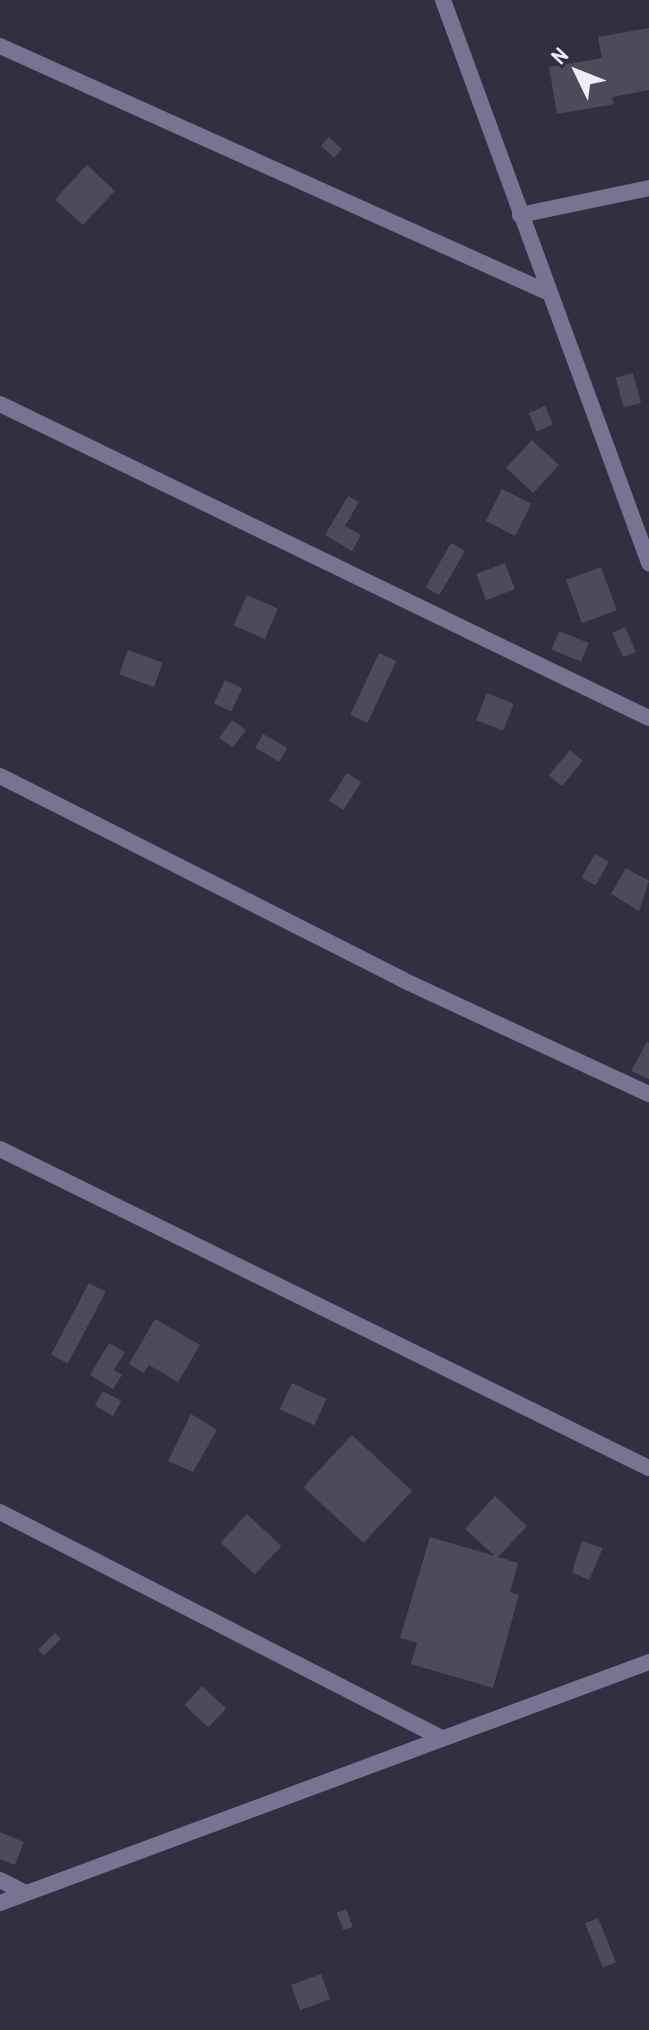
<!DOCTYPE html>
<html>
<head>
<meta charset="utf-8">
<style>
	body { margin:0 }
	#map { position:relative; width:649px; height:2030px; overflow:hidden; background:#332f40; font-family:"Archivo Narrow",sans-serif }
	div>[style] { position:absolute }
	.building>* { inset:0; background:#4d4a5c; transform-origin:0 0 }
	.minor>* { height:16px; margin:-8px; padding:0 8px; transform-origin:8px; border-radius:8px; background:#797292 }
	span { translate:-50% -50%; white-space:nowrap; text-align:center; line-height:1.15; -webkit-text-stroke:7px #332f40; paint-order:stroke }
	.north { position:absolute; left:537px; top:32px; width:80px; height:80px; -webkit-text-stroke:6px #332f40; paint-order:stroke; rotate:313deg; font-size:22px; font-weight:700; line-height:32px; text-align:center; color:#eeecf7 }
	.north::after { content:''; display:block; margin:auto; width:28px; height:36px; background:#eeecf7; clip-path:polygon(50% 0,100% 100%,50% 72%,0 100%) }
</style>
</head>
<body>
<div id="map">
	<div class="building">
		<div style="clip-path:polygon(649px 28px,649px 90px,612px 97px,614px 104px,557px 114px,549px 67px,602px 58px,598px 37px)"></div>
		<div style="left:329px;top:137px;width:18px;height:12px;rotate:43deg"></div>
		<div style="left:87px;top:165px;width:38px;height:47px;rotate:43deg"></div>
		<div style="left:633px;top:373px;width:31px;height:18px;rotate:75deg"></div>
		<div style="left:545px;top:406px;width:20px;height:18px;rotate:66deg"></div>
		<div style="left:532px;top:440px;width:37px;height:38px;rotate:43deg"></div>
		<div style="left:502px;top:489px;width:33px;height:36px;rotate:27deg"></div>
		<div style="clip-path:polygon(348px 496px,359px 502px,345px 526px,361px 535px,352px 551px,325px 535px)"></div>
		<div style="left:451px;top:543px;width:16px;height:51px;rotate:30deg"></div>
		<div style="left:505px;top:563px;width:28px;height:31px;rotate:69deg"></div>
		<div style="left:601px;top:567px;width:46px;height:37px;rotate:70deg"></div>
		<div style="left:247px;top:595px;width:34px;height:33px;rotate:24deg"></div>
		<div style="left:625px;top:627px;width:27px;height:14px;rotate:66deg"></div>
		<div style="left:559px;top:631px;width:32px;height:20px;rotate:22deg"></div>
		<div style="left:128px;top:650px;width:37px;height:26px;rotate:20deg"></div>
		<div style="left:379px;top:653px;width:19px;height:68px;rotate:25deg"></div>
		<div style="left:225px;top:680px;width:19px;height:26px;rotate:25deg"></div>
		<div style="left:487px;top:693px;width:29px;height:29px;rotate:22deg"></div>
		<div style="left:232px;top:720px;width:17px;height:22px;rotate:36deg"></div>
		<div style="left:263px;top:734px;width:28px;height:16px;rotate:30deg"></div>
		<div style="left:570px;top:750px;width:17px;height:33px;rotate:40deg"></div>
		<div style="left:347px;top:773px;width:17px;height:33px;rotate:33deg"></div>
		<div style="left:595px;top:854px;width:16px;height:27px;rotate:30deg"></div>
		<div style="clip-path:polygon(626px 868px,649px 881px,639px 911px,611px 894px)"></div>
		<div style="clip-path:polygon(647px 1042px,649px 1043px,649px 1079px,631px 1071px)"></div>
		<div style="left:89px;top:1283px;width:19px;height:81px;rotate:28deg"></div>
		<div style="clip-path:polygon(155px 1319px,200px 1345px,178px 1382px,149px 1365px,144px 1373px,129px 1364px)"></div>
		<div style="clip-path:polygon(109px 1343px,125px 1352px,114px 1370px,122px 1375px,113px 1389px,90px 1375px)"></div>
		<div style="left:292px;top:1383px;width:38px;height:29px;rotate:25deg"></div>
		<div style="left:103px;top:1391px;width:21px;height:17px;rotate:29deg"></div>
		<div style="clip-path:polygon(191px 1414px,217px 1430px,193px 1472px,168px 1461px)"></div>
		<div style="left:352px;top:1435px;width:82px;height:71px;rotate:43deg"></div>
		<div style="clip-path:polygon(495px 1496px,527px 1526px,498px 1557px,518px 1563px,510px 1592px,519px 1595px,493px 1688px,411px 1664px,417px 1643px,400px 1638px,430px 1537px,495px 1556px,465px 1529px)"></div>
		<div style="left:247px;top:1514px;width:47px;height:39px;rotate:43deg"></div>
		<div style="clip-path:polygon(582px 1541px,603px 1548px,589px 1580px,572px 1572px)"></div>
		<div style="left:55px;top:1633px;width:8px;height:24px;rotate:45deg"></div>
		<div style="left:202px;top:1686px;width:33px;height:26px;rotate:43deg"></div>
		<div style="clip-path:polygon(0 1832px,24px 1842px,15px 1865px,0 1859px)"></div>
		<div style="left:346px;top:1909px;width:19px;height:10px;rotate:69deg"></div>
		<div style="left:598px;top:1918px;width:48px;height:14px;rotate:68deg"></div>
		<div style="left:321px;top:1974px;width:27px;height:32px;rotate:70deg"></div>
	</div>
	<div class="minor">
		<div style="left:443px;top:0;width:600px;rotate:69.9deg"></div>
		<div style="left:0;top:46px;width:600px;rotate:24.21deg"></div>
		<div style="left:520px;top:215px;width:132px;rotate:-11.8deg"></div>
		<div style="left:0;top:404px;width:721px;rotate:25.82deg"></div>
		<div style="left:0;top:776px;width:452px;rotate:26.8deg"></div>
		<div style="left:403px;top:980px;width:271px;rotate:24.9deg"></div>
		<div style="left:0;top:1149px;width:723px;rotate:26.18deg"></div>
		<div style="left:0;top:1512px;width:493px;rotate:27.1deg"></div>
		<div style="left:0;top:1880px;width:29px;rotate:27deg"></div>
		<div style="left:0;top:1903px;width:692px;rotate:-20.37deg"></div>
	</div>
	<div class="north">N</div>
</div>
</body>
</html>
